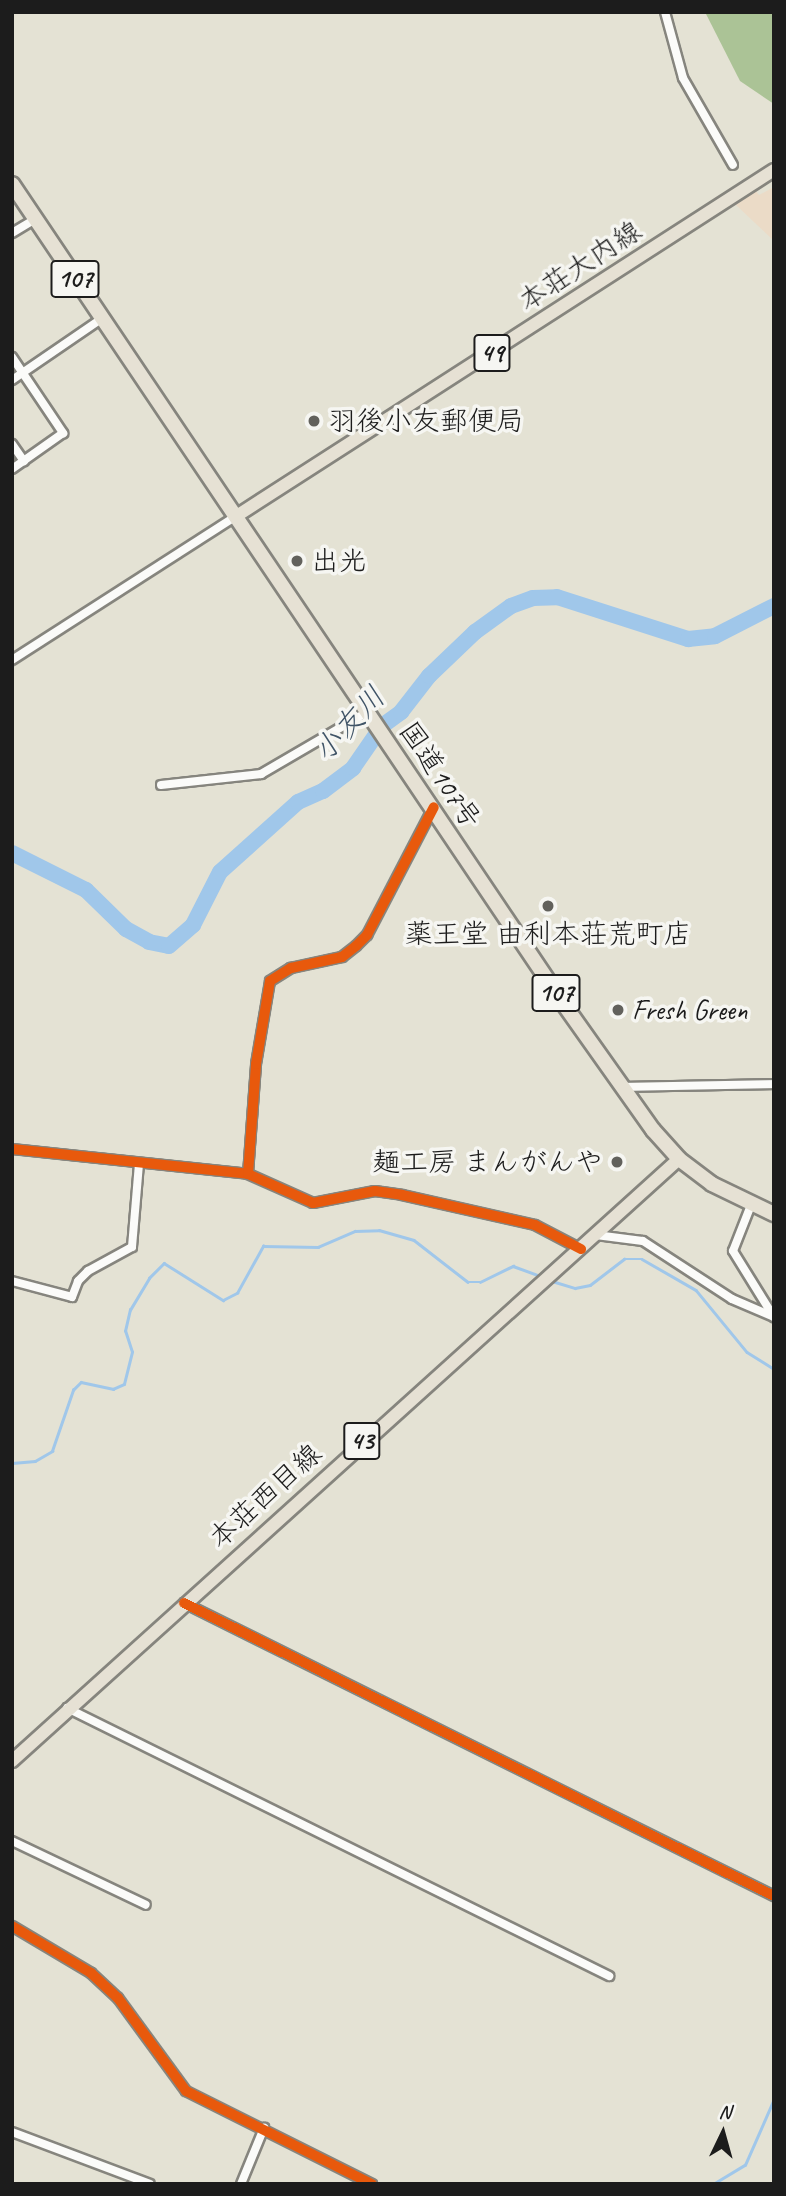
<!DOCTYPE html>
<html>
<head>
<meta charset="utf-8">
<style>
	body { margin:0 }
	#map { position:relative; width:786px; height:2196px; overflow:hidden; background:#e4e2d4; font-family:Caveat,"Klee One",sans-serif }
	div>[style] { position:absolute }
	.built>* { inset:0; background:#ebdbc7 }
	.forest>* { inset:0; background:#abc396 }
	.stream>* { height:2.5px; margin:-1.25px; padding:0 1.25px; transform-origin:1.25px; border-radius:1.25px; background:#a0c7ea }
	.river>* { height:16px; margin:-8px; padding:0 8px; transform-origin:8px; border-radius:8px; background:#a0c7ea }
	.roads { filter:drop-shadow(2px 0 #86857e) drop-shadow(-2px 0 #86857e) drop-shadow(0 2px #86857e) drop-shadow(0 -2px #86857e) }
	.street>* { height:8px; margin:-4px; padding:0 4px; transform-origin:4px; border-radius:4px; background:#fbfbf9 }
	.primary>* { height:12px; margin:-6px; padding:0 6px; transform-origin:6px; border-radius:6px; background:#e6e1d4 }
	.highway>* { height:14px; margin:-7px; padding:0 7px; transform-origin:7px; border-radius:7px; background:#e6e1d4 }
	.cycleway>* { height:10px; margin:-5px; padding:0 5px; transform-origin:5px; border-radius:5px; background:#e8590c }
	.dots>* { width:19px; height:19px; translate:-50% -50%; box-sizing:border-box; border:4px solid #f6f6f2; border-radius:50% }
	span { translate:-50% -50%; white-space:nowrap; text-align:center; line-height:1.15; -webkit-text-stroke:7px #f6f6f2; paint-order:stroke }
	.shield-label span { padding:2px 5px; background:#f6f6f2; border:2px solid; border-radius:5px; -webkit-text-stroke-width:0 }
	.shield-label { font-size:26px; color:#1c1c1c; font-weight:700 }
	.street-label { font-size:28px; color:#1c1c1c }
	.poi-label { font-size:28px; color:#1c1c1c }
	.left { translate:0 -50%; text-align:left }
	.right { translate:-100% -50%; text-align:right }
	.water-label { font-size:30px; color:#405467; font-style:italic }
	.frame { position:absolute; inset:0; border:14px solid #1c1c1c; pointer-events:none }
	.north { position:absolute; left:688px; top:2098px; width:70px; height:70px; -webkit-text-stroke:5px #f6f6f2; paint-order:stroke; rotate:5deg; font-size:19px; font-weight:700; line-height:28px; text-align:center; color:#1c1c1c }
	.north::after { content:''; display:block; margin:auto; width:24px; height:32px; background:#1c1c1c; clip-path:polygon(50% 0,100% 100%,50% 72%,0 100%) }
</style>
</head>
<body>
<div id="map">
	<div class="built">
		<div style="clip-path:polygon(774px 187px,774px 241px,735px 204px,755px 190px,759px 195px)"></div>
	</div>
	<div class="forest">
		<div style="clip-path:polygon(705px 12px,774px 12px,774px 104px,740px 81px)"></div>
	</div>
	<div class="stream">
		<div style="left:552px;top:1281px;width:24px;rotate:17deg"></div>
		<div style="left:575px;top:1288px;width:15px;rotate:-11deg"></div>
		<div style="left:590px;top:1285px;width:43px;rotate:-37.4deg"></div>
		<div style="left:624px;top:1259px;width:18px"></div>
		<div style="left:642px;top:1259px;width:62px;rotate:29.9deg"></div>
		<div style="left:696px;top:1290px;width:80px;rotate:50.6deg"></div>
		<div style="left:747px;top:1352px;width:32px;rotate:32deg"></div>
		<div style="left:12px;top:1463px;width:23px;rotate:-5deg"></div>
		<div style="left:35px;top:1461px;width:20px;rotate:-30deg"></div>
		<div style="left:52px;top:1451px;width:65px;rotate:-71deg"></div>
		<div style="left:73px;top:1390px;width:11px;rotate:-45deg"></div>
		<div style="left:81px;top:1382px;width:33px;rotate:12deg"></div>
		<div style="left:113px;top:1389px;width:12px;rotate:-24deg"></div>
		<div style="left:124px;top:1384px;width:33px;rotate:-76deg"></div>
		<div style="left:132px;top:1352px;width:22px;rotate:-108deg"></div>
		<div style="left:125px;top:1331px;width:22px;rotate:-77deg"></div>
		<div style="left:130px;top:1310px;width:37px;rotate:-59deg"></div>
		<div style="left:149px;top:1278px;width:21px;rotate:-45deg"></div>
		<div style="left:164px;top:1263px;width:70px;rotate:32.1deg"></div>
		<div style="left:223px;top:1300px;width:16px;rotate:-27deg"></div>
		<div style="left:237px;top:1293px;width:54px;rotate:-61deg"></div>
		<div style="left:263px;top:1246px;width:55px;rotate:1deg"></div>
		<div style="left:318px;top:1247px;width:40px;rotate:-23.4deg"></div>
		<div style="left:355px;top:1231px;width:24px;rotate:-2deg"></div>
		<div style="left:379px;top:1230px;width:36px;rotate:16deg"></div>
		<div style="left:414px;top:1240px;width:68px;rotate:37.9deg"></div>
		<div style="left:468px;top:1282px;width:12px"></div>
		<div style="left:480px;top:1282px;width:37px;rotate:-26deg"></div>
		<div style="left:513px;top:1266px;width:32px;rotate:20deg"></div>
		<div style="left:713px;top:2184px;width:37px;rotate:-31deg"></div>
		<div style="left:745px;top:2165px;width:72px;rotate:-66.3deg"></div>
	</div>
	<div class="river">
		<div style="left:12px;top:853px;width:83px;rotate:26.6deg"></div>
		<div style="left:86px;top:890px;width:56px;rotate:44.3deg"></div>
		<div style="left:126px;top:929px;width:26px;rotate:29deg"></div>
		<div style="left:149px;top:942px;width:20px;rotate:11deg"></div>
		<div style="left:169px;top:946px;width:32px;rotate:-41deg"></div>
		<div style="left:193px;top:925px;width:59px;rotate:-63deg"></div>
		<div style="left:220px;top:872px;width:105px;rotate:-41.9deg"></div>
		<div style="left:298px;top:802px;width:27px;rotate:-24deg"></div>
		<div style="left:323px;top:791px;width:38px;rotate:-37deg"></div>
		<div style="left:353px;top:768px;width:51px;rotate:-55.4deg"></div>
		<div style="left:382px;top:726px;width:24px;rotate:-36deg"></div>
		<div style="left:401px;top:712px;width:46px;rotate:-52.1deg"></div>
		<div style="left:429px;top:676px;width:64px;rotate:-43.7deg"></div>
		<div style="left:475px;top:632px;width:44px;rotate:-35.8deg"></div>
		<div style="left:511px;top:606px;width:23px;rotate:-20deg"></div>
		<div style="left:533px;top:598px;width:24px;rotate:-2deg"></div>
		<div style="left:557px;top:597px;width:138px;rotate:17.8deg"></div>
		<div style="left:688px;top:639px;width:27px;rotate:-6deg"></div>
		<div style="left:715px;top:636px;width:66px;rotate:-27deg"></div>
	</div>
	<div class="roads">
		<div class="street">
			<div style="left:665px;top:12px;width:68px;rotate:74.7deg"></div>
			<div style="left:683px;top:78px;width:100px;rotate:60.1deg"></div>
			<div style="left:12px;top:233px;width:27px;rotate:-31deg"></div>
			<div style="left:12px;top:357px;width:92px;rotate:56.1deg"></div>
			<div style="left:63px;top:433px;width:62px;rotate:144.8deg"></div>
			<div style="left:12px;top:380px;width:108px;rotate:-34.4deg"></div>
			<div style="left:12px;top:444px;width:21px;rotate:55deg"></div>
			<div style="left:12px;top:660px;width:265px;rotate:-32.7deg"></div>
			<div style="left:161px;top:785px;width:101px;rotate:-6.3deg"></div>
			<div style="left:261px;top:774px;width:123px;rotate:-30.3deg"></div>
			<div style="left:624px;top:1087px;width:150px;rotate:-1.1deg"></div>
			<div style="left:12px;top:1149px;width:237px;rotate:6deg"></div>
			<div style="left:248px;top:1174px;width:71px;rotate:24deg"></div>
			<div style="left:313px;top:1203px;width:63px;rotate:-11deg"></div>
			<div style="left:375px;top:1191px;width:27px;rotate:8deg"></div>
			<div style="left:402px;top:1195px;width:136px;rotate:12.7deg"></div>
			<div style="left:535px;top:1225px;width:52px;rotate:27.6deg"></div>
			<div style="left:248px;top:1174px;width:110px;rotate:-85.8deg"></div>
			<div style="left:256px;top:1064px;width:84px;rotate:-80.4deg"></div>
			<div style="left:270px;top:981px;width:25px;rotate:-32deg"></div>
			<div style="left:291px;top:968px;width:52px;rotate:-12.2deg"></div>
			<div style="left:342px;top:957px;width:18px;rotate:-38deg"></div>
			<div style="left:356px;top:946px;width:16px;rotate:-45deg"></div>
			<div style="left:367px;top:935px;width:143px;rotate:-62.5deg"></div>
			<div style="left:751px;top:1205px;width:49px;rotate:111.4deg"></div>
			<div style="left:733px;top:1251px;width:78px;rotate:58.2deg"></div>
			<div style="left:596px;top:1235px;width:47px;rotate:7.3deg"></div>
			<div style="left:643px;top:1241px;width:106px;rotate:33.1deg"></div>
			<div style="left:732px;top:1299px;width:46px;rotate:23.2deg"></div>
			<div style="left:12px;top:1281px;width:62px;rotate:14.9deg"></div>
			<div style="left:72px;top:1297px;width:17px;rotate:-69deg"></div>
			<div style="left:78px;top:1281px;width:14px;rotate:-45deg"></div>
			<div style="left:88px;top:1271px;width:50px;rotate:-28.6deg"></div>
			<div style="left:132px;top:1247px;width:83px;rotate:-85.2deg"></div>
			<div style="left:184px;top:1603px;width:659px;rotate:26.41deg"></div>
			<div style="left:67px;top:1708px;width:605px;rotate:26.31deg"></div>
			<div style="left:12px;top:1841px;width:148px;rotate:25.5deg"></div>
			<div style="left:12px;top:1926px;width:92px;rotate:30.7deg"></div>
			<div style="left:91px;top:1973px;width:37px;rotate:43deg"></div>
			<div style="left:118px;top:1998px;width:115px;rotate:53.8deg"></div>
			<div style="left:186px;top:2091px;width:208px;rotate:26.6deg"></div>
			<div style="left:12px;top:2132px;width:147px;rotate:20.6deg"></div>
			<div style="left:241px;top:2184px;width:61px;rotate:-67.7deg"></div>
		</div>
		<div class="primary">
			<div style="left:235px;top:517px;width:641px;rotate:-32.77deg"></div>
			<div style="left:12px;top:1761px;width:898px;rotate:-42.07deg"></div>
		</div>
		<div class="highway">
			<div style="left:12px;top:184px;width:987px;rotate:56.07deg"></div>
			<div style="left:563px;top:1003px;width:156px;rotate:54.7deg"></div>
			<div style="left:653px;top:1130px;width:39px;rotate:48deg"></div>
			<div style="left:679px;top:1159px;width:41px;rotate:37.1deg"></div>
			<div style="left:712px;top:1184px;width:69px;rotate:25.8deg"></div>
		</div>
	</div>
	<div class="cycleway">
		<div style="left:12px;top:1149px;width:237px;rotate:6deg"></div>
		<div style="left:248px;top:1174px;width:71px;rotate:24deg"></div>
		<div style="left:313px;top:1203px;width:63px;rotate:-11deg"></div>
		<div style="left:375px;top:1191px;width:27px;rotate:8deg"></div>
		<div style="left:402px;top:1195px;width:136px;rotate:12.7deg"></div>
		<div style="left:535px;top:1225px;width:52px;rotate:27.6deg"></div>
		<div style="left:248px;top:1174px;width:110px;rotate:-85.8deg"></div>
		<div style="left:256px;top:1064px;width:84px;rotate:-80.4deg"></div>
		<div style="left:270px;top:981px;width:25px;rotate:-32deg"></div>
		<div style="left:291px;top:968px;width:52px;rotate:-12.2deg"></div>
		<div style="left:342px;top:957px;width:18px;rotate:-38deg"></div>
		<div style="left:356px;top:946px;width:16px;rotate:-45deg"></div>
		<div style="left:367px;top:935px;width:144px;rotate:-62.4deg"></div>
		<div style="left:184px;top:1603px;width:659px;rotate:26.41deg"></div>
		<div style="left:12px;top:1926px;width:92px;rotate:30.7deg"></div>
		<div style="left:91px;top:1973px;width:37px;rotate:43deg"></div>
		<div style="left:118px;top:1998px;width:115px;rotate:53.8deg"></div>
		<div style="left:186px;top:2091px;width:208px;rotate:26.6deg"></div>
	</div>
	<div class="dots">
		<div style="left:314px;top:421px;background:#62615c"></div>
		<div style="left:297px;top:561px;background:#62615c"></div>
		<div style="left:548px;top:906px;background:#62615c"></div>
		<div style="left:618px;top:1010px;background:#62615c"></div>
		<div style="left:617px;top:1162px;background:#62615c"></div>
	</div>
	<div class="shield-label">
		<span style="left:75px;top:279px">107</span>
		<span style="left:492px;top:353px">49</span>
		<span style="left:556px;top:993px">107</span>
		<span style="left:362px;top:1441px">43</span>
	</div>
	<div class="street-label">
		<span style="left:580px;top:266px;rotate:-33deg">本荘大内線</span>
		<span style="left:440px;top:775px;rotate:56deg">国道107号</span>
		<span style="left:265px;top:1496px;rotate:-42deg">本荘西目線</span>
	</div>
	<div class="poi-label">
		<span class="left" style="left:328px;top:421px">羽後小友郵便局</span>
		<span class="left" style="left:311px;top:561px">出光</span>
		<span style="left:548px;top:934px">薬王堂 由利本荘荒町店</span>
		<span class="left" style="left:632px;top:1010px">Fresh Green</span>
		<span class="right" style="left:603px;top:1162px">麺工房 まんがんや</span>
	</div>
	<div class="water-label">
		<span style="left:349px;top:724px;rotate:-47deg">小友川</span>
	</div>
	<div class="frame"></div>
	<div class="north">N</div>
</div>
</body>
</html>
